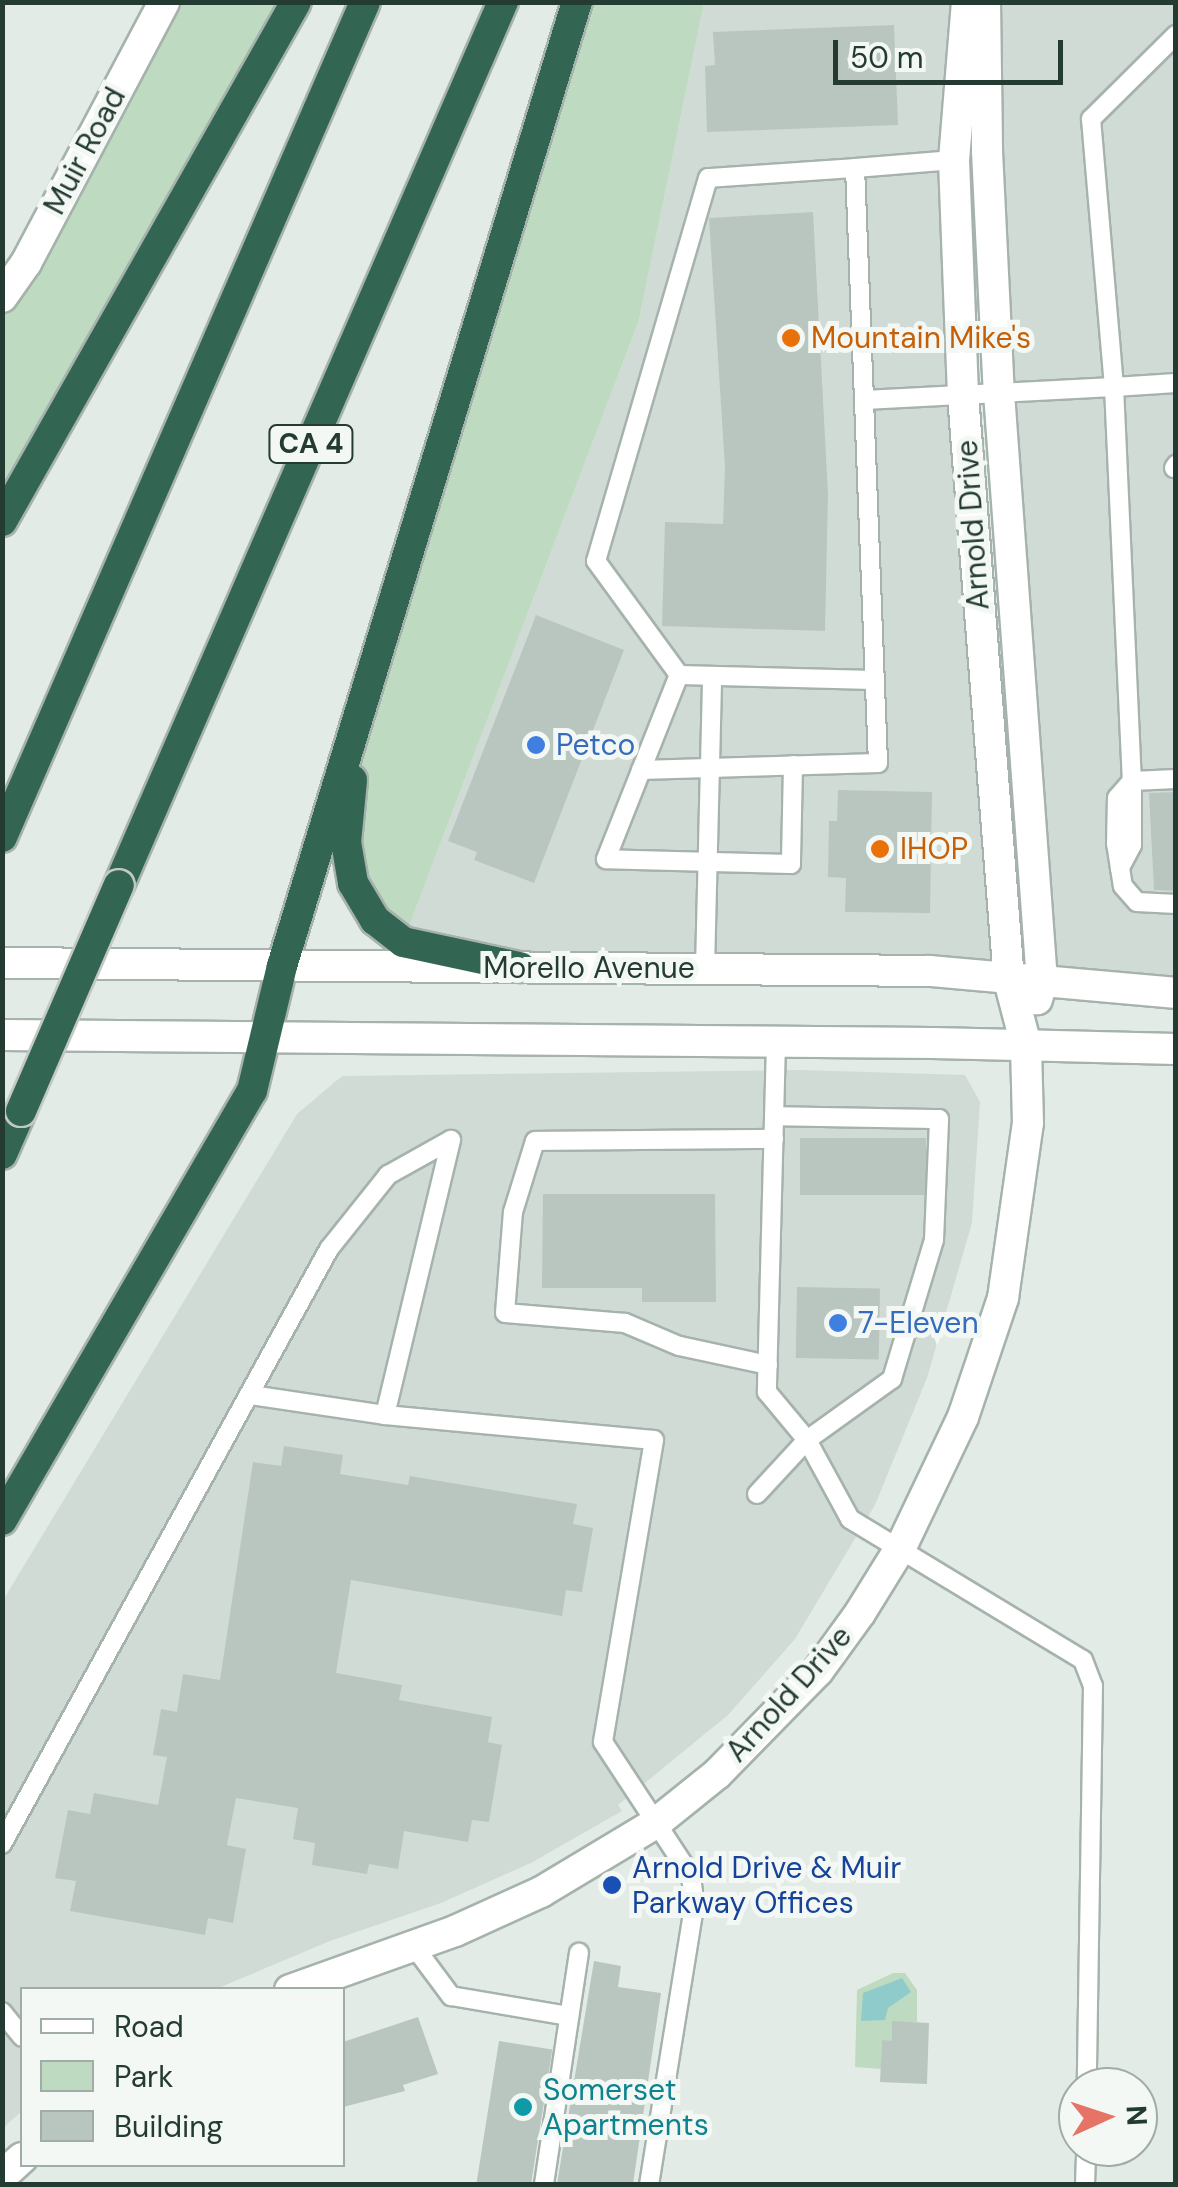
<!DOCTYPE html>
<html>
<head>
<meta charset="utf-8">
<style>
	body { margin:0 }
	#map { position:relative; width:1178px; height:2187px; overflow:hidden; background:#e3ebe6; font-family:"DM Sans",sans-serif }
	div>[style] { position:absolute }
	.built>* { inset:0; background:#d1dbd5 }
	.green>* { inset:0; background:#bedbc1 }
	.water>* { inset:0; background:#90cbcb }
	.building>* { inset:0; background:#b9c6bf; transform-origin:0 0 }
	.roads { filter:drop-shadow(2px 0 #a6b3ac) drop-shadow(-2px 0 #a6b3ac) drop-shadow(0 2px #a6b3ac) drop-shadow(0 -2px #a6b3ac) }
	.service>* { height:18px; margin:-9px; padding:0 9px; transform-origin:9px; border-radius:9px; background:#fff }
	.tertiary>* { height:30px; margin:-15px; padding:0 15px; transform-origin:15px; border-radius:15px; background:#fff }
	.motorway>* { height:30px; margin:-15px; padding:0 15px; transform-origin:15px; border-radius:15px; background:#336553 }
	.bridges { filter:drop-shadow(2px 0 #c2c8c6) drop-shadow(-2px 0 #c2c8c6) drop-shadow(0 2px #c2c8c6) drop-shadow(0 -2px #c2c8c6) }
	.motorway-bridge>* { height:30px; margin:-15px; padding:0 15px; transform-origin:15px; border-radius:15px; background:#336553 }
	.dots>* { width:28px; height:28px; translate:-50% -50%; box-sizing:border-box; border:5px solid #f3f8f5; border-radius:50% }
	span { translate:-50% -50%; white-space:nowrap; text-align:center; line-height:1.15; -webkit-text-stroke:10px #f3f8f5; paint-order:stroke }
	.shield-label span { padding:2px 8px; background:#f3f8f5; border:2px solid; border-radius:8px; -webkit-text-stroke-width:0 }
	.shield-label { font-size:28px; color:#243b32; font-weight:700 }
	.street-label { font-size:30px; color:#243b32 }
	.food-label { font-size:30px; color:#c56008 }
	.left { translate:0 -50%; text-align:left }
	.shop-label { font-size:30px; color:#366cbe }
	.transit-label { font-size:30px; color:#164399 }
	.culture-label { font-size:30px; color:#0d838f }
	.frame { position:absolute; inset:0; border:5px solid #243b32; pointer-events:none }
	.legend { position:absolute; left:20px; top:1987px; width:325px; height:180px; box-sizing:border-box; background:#f3f8f5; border:2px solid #a0aca7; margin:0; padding:12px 18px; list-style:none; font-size:30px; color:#243b32 }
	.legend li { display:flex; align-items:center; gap:20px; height:50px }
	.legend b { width:50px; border:2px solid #a0aca7 }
	.north { position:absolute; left:1058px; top:2067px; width:100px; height:100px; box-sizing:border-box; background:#f3f8f5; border:2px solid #a0aca7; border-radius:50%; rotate:87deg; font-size:28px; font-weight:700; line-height:40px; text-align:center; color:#243b32 }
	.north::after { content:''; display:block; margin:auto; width:35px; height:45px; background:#e57467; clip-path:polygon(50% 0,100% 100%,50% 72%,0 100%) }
	.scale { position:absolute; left:833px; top:40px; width:230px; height:45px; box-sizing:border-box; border:5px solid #243b32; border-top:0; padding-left:12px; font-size:30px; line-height:35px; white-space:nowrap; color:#243b32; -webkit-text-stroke:8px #f3f8f5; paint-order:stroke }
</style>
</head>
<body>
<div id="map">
	<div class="built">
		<div style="clip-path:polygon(704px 3px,967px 3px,961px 95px,1009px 980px,520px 967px,403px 942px,639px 320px)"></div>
		<div style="clip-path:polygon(985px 3px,1175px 3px,1175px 993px,1042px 982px)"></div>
		<div style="clip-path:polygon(800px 1070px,965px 1075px,980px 1102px,972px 1223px,927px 1378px,875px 1505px,795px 1639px,728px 1715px,618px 1805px,622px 1811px,531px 1863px,441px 1903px,330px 1941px,216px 1989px,22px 1990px,22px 2111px,3px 2128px,2px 1602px,297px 1114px,342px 1076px)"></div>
	</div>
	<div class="green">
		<div style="clip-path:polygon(164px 3px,296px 3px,3px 521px,3px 297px)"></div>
		<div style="clip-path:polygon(577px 3px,704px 3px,639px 320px,403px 942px,375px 920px,351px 803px,354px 731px)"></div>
		<div style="clip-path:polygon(893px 1973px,905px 1973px,917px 1990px,917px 2022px,892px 2022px,892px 2041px,882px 2041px,881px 2069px,855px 2067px,857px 1990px)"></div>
	</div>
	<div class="water">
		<div style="clip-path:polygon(902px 1978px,911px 1992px,888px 2008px,885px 2020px,861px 2021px,863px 1993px)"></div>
	</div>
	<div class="building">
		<div style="clip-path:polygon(894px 25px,898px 125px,707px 132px,705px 66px,715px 65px,713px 32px)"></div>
		<div style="clip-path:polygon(813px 212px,828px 494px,825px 631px,662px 626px,665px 522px,723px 524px,725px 467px,709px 218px)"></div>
		<div style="clip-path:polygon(536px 615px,624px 650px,534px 883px,474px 860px,477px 852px,448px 841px)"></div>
		<div style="clip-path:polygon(838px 790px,932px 792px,930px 913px,845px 912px,846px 878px,828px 877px,829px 821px,837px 821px)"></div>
		<div style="clip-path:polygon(1176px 792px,1176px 891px,1154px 890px,1149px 793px)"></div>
		<div style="left:800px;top:1138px;width:126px;height:57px"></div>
		<div style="clip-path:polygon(543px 1194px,715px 1194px,716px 1302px,642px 1302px,642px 1288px,542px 1288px)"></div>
		<div style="left:797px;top:1287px;width:83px;height:71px;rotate:1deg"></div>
		<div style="clip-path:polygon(284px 1446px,343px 1455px,340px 1474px,408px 1485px,410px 1476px,577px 1504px,573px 1524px,593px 1528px,582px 1592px,566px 1590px,562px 1616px,351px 1580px,336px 1673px,402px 1685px,399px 1700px,492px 1717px,488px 1742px,502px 1745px,489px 1822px,472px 1820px,468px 1842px,404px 1831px,398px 1869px,369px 1864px,367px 1874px,312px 1865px,315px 1843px,293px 1839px,298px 1808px,236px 1798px,227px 1845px,246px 1849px,233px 1923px,208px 1918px,205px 1935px,70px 1911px,76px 1881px,55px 1878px,68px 1810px,90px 1814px,94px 1793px,158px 1805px,167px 1757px,153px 1755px,161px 1709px,177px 1712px,183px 1674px,220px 1680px,253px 1462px,281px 1466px)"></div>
		<div style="clip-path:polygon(594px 1961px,621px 1966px,618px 1987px,661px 1993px,633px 2184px,557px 2184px)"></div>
		<div style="clip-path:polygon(418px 2017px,438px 2074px,403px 2085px,405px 2091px,343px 2107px,343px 2042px)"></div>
		<div style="clip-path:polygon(892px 2021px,929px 2023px,927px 2084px,880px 2082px,882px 2040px,892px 2041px)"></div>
		<div style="left:499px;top:2041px;width:54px;height:145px;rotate:9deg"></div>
	</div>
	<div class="roads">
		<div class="service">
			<div style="left:855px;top:168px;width:99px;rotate:-4.6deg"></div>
			<div style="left:1176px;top:383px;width:62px;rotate:176.3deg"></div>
			<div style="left:1114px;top:387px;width:394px;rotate:87.4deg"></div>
			<div style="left:1132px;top:781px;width:44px;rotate:-2.6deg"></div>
			<div style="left:864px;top:400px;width:250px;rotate:-3deg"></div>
			<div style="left:1114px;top:387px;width:269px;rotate:-94.9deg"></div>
			<div style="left:1091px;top:119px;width:120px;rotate:-44.7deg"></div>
			<div style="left:1174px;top:468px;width:4px;rotate:-56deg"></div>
			<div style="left:793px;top:765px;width:99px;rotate:91.2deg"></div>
			<div style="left:791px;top:864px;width:185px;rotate:-178.5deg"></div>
			<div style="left:606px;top:859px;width:198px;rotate:-68.4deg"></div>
			<div style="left:679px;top:675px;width:195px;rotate:1.5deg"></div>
			<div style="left:641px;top:770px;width:237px;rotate:-1.7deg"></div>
			<div style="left:878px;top:763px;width:595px;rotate:-92.21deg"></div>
			<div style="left:855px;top:168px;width:147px;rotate:176.1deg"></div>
			<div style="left:708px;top:178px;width:399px;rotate:106.3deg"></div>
			<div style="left:596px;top:561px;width:141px;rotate:53.9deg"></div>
			<div style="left:1132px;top:781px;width:64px;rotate:90deg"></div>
			<div style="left:1132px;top:845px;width:26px;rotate:118deg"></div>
			<div style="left:1120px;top:868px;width:18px;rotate:81deg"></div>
			<div style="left:1123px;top:886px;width:21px;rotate:49deg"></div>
			<div style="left:1137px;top:902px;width:39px;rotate:3deg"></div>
			<div style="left:1120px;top:868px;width:24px;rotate:-99deg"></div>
			<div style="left:1116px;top:844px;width:46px;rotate:-88.8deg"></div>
			<div style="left:1117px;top:798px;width:23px;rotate:-49deg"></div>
			<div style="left:705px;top:969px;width:293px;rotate:-88.6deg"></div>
			<div style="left:776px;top:1042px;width:350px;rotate:91.5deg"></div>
			<div style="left:767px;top:1392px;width:62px;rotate:50.2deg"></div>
			<div style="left:807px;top:1440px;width:90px;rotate:61.4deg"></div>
			<div style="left:850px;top:1519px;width:272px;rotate:31.2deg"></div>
			<div style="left:1083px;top:1660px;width:28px;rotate:69deg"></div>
			<div style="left:1093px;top:1686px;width:401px;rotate:90.9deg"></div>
			<div style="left:768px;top:1365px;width:91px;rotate:-167.9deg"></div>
			<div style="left:679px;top:1346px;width:59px;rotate:-156.9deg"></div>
			<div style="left:625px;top:1323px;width:120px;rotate:-175.2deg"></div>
			<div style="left:505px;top:1313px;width:101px;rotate:-85.5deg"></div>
			<div style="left:513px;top:1212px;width:74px;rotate:-72.8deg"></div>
			<div style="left:535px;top:1141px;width:239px;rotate:-0.5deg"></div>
			<div style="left:251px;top:1395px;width:135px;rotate:8.5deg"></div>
			<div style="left:385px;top:1415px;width:270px;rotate:5.3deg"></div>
			<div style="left:654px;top:1440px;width:306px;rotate:99.6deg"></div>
			<div style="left:603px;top:1742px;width:160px;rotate:56.7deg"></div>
			<div style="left:691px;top:1876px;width:16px;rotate:83deg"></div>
			<div style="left:693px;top:1892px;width:15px;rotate:86deg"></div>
			<div style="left:694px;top:1907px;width:281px;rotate:99.2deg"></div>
			<div style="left:385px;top:1415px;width:283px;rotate:-76.5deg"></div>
			<div style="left:757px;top:1494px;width:74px;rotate:-47.2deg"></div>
			<div style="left:807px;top:1440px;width:105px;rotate:-35.7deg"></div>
			<div style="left:892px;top:1379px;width:145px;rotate:-73.2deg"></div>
			<div style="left:934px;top:1240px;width:121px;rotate:-87.6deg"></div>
			<div style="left:939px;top:1119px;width:165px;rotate:-179deg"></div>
			<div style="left:2px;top:1844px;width:679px;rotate:-61.21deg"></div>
			<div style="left:329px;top:1249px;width:95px;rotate:-51.4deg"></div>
			<div style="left:388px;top:1175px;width:72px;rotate:-29.1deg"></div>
			<div style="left:413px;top:1945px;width:64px;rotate:53.3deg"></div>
			<div style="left:451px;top:1996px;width:120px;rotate:9.6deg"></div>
			<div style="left:2px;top:2012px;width:32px;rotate:51deg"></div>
			<div style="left:544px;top:2184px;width:234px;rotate:-81.4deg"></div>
			<div style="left:1085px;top:2184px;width:37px;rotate:-88deg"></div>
		</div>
		<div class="tertiary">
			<div style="left:985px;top:2px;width:149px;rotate:89.2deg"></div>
			<div style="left:987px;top:151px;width:242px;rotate:87.2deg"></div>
			<div style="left:999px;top:393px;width:591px;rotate:85.82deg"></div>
			<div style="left:1042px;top:982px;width:18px;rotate:106deg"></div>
			<div style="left:2px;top:297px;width:42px;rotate:-54.8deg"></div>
			<div style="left:26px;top:263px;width:295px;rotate:-62.1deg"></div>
			<div style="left:2px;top:963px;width:928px;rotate:0.49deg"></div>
			<div style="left:930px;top:971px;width:247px;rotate:5.1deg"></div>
			<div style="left:2px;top:1035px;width:931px;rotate:0.49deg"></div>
			<div style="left:933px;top:1043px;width:243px;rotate:1.4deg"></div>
			<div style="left:290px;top:1990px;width:175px;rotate:-19.7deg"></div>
			<div style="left:455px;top:1931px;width:94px;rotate:-24.4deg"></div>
			<div style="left:541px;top:1892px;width:134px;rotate:-31deg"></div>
			<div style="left:656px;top:1823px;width:78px;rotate:-38.8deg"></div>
			<div style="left:717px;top:1774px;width:144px;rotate:-45.6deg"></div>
			<div style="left:818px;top:1671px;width:72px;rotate:-54.1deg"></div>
			<div style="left:860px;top:1613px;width:78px;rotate:-58.2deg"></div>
			<div style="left:901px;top:1547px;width:144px;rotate:-64.5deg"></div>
			<div style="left:963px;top:1417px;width:126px;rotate:-71.4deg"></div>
			<div style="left:1003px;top:1298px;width:177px;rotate:-81.9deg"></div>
			<div style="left:1028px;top:1123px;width:78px;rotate:-91.5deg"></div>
			<div style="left:1026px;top:1045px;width:67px;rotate:-104.7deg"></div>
			<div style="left:1009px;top:980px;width:587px;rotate:-94.5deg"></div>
			<div style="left:963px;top:395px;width:235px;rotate:-92.2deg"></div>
			<div style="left:954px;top:160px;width:159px;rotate:-85.3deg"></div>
			<div style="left:2px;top:2176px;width:27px;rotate:-42deg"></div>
		</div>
		<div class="motorway">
			<div style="left:2px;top:521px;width:596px;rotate:-60.47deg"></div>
			<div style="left:352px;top:780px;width:62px;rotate:95.5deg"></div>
			<div style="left:346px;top:842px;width:42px;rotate:80.3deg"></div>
			<div style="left:353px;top:883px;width:43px;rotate:59.3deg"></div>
			<div style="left:375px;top:920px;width:36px;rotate:38deg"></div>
			<div style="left:403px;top:942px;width:120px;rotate:12.1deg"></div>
			<div style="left:2px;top:837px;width:910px;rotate:-66.5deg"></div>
			<div style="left:119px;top:885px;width:963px;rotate:-66.5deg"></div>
			<div style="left:2px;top:1154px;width:47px;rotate:-66.2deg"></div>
			<div style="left:2px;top:1520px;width:497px;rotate:-59.8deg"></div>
			<div style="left:252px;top:1091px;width:129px;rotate:-76.5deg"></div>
			<div style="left:282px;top:966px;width:1008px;rotate:-72.99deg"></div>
		</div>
	</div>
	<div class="bridges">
		<div class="motorway-bridge">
			<div style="left:21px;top:1111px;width:246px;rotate:-66.6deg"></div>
		</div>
	</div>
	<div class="dots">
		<div style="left:791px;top:338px;background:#e8710a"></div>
		<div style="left:536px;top:745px;background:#3f7fe0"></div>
		<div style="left:880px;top:849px;background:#e8710a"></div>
		<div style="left:838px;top:1323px;background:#3f7fe0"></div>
		<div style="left:612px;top:1885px;background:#1a4fb4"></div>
		<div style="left:523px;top:2107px;background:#0f9aa8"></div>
	</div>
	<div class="shield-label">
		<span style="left:311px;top:444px">CA 4</span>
	</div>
	<div class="street-label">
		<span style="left:85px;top:151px;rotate:-62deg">Muir Road</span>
		<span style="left:973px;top:525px;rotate:-94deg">Arnold Drive</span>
		<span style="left:589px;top:968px">Morello Avenue</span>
		<span style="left:789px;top:1694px;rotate:-48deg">Arnold Drive</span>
	</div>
	<div class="food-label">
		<span class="left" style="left:811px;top:338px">Mountain Mike's</span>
		<span class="left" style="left:900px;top:849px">IHOP</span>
	</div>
	<div class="shop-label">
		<span class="left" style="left:556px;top:745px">Petco</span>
		<span class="left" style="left:858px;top:1323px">7-Eleven</span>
	</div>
	<div class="transit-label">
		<span class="left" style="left:632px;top:1885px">Arnold Drive &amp; Muir<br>Parkway Offices</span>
	</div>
	<div class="culture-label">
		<span class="left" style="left:543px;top:2107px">Somerset<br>Apartments</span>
	</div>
	<div class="frame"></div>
	<ul class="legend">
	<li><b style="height:12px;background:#fff"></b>Road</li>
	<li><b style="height:28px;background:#bedbc1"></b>Park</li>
	<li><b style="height:28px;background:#b9c6bf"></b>Building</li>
	</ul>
	<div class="north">N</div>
	<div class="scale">50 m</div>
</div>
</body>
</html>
